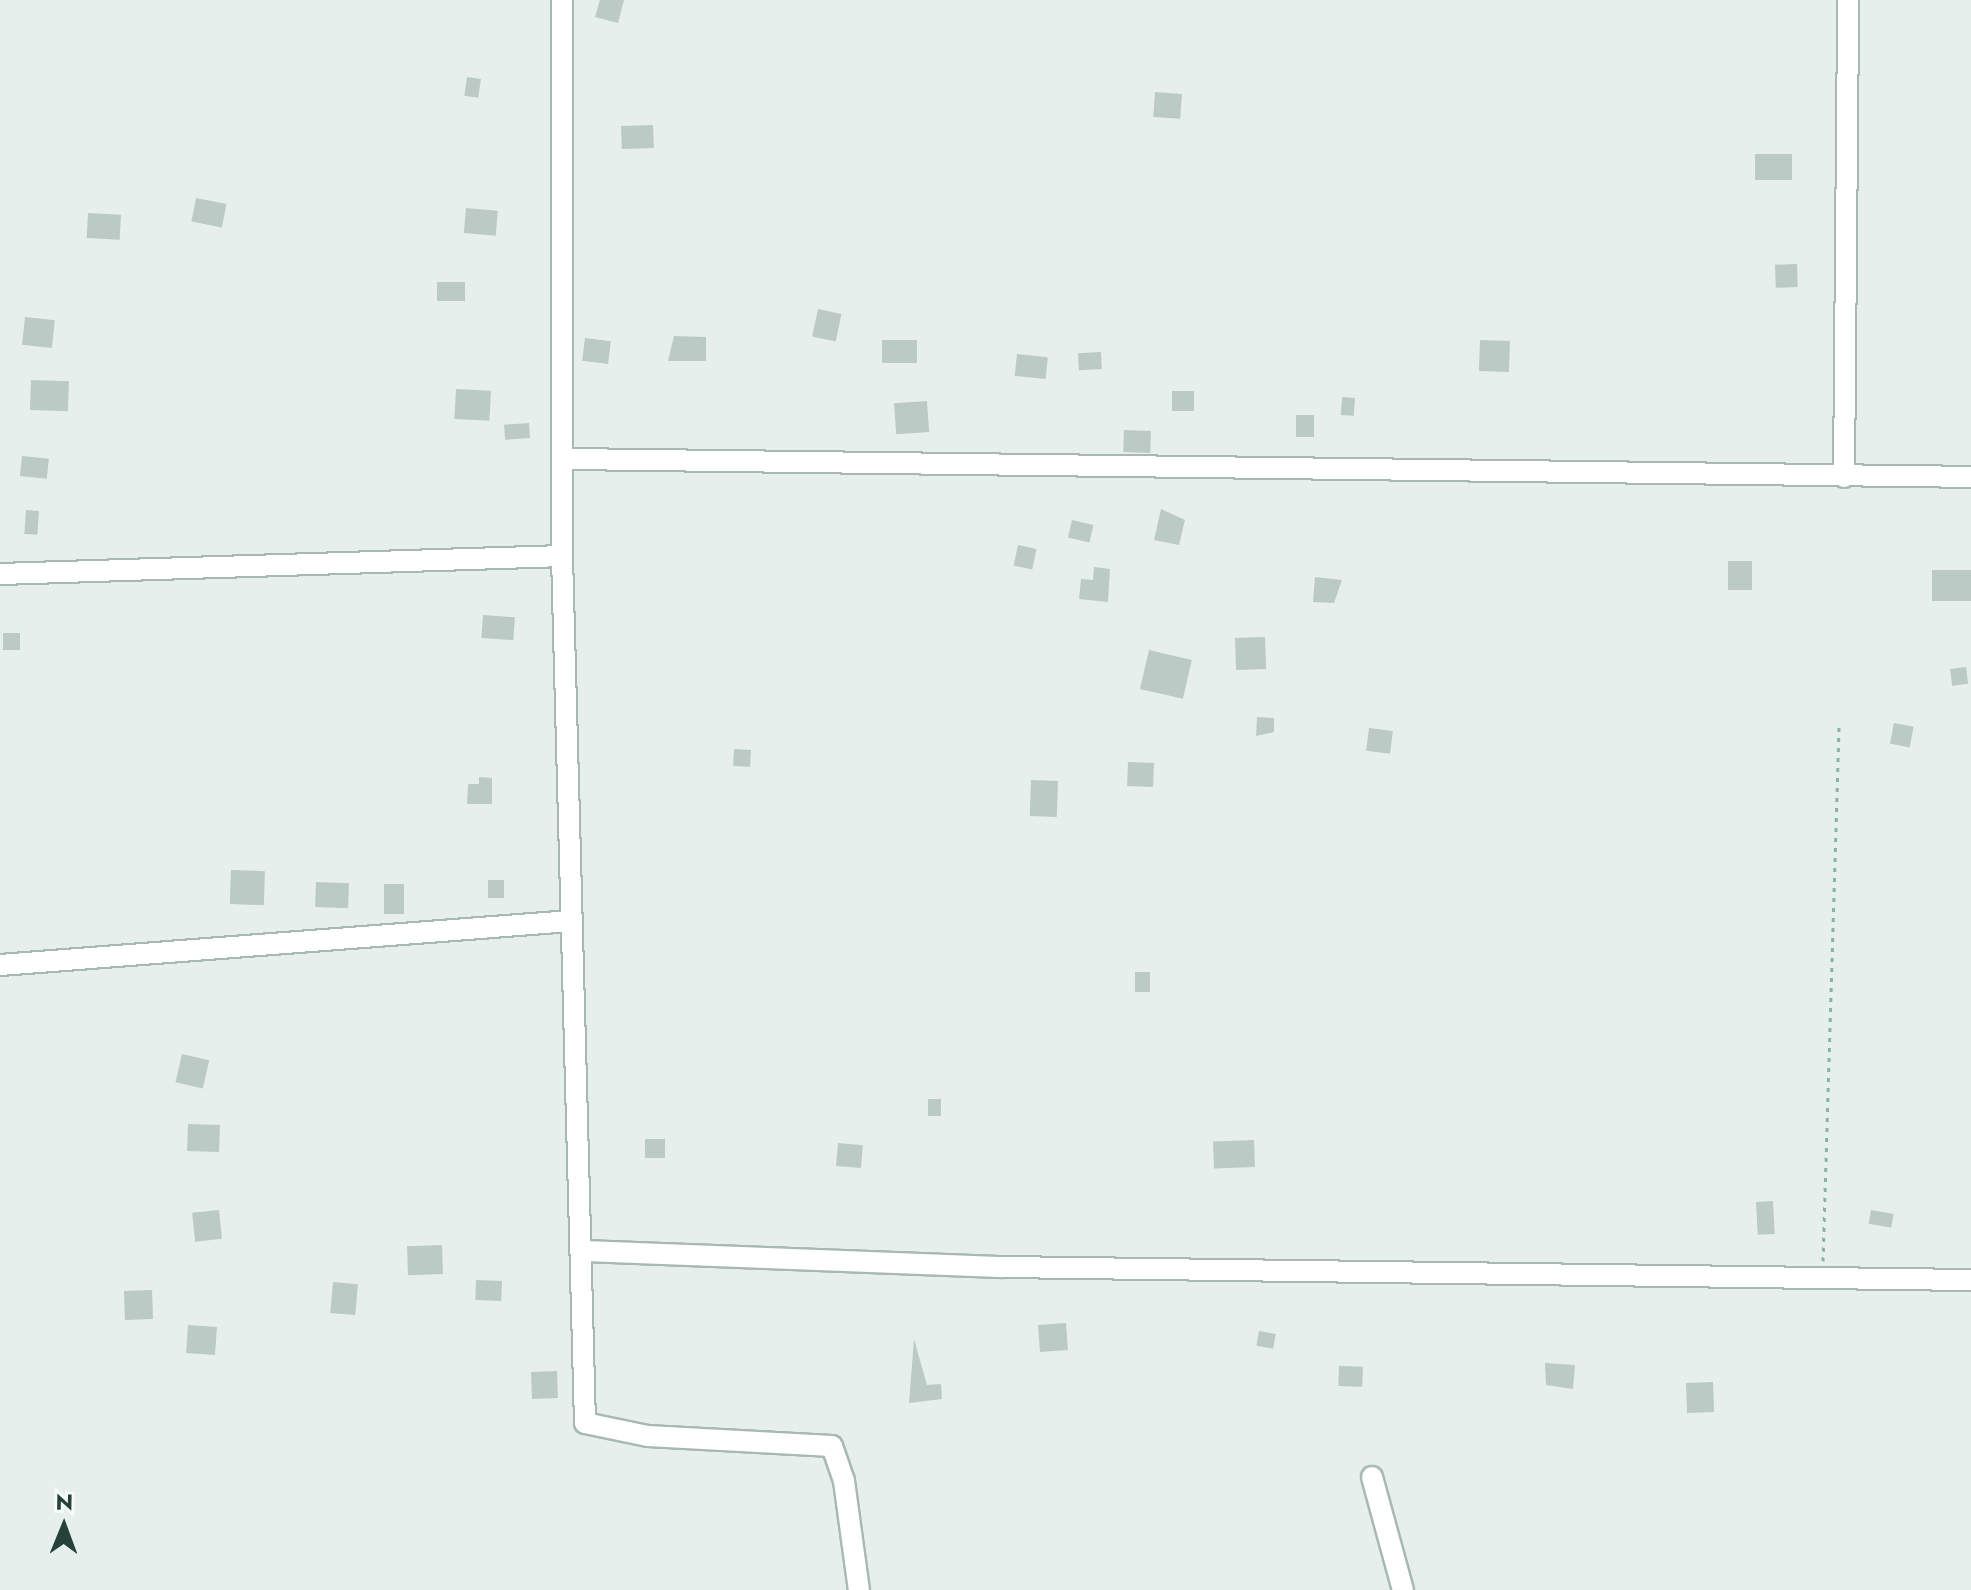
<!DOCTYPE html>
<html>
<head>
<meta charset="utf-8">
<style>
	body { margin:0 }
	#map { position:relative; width:1971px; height:1590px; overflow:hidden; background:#e6efeb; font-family:Jost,sans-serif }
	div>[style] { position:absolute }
	.building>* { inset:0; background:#bbcac4; transform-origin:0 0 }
	.path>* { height:3px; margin-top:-1.5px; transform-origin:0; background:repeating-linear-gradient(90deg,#86b3a5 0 4px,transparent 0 10px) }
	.roads { filter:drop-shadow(2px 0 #a8b8b2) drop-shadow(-2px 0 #a8b8b2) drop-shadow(0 2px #a8b8b2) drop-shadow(0 -2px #a8b8b2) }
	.street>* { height:20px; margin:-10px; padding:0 10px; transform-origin:10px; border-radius:10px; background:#fff }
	span { translate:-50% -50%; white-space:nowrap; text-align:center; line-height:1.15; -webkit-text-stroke:6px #f7fbf9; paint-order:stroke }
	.north { position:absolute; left:24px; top:1486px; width:80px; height:80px; -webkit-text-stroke:6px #f7fbf9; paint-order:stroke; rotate:1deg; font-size:22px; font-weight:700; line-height:32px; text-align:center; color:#24423a }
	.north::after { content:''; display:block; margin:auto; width:28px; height:36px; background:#24423a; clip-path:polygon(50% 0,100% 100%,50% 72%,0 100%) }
</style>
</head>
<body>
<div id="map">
	<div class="building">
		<div style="clip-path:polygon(600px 0,624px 0,618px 23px,595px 17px)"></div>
		<div style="left:467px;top:77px;width:14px;height:19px;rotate:8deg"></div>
		<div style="left:1155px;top:92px;width:27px;height:25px;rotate:4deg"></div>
		<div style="left:653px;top:125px;width:23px;height:32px;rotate:88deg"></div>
		<div style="left:1755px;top:154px;width:37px;height:26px"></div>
		<div style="left:196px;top:198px;width:31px;height:24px;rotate:11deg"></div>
		<div style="left:466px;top:208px;width:32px;height:25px;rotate:5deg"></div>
		<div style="left:88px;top:213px;width:33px;height:25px;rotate:3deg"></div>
		<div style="left:1797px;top:264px;width:23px;height:22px;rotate:88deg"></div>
		<div style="left:437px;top:282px;width:28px;height:19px"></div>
		<div style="left:818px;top:309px;width:24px;height:28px;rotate:12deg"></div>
		<div style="left:25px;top:317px;width:30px;height:28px;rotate:6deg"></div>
		<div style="clip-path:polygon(674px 336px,706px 337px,706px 361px,668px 361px)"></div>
		<div style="left:585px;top:338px;width:26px;height:23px;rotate:7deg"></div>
		<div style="left:917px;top:340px;width:23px;height:35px;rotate:90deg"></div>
		<div style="left:1480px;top:340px;width:30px;height:31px;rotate:2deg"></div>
		<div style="left:1101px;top:352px;width:17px;height:23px;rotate:87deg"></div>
		<div style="left:1017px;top:354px;width:31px;height:22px;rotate:6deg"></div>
		<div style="left:31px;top:380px;width:38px;height:30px;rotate:2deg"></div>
		<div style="left:456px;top:389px;width:35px;height:30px;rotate:3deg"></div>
		<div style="left:1172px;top:391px;width:22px;height:20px"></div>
		<div style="left:1342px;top:397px;width:13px;height:18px;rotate:4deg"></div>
		<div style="left:927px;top:401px;width:31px;height:33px;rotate:86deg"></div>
		<div style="left:1296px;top:415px;width:18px;height:22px"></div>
		<div style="left:529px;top:423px;width:15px;height:25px;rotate:86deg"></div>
		<div style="left:1124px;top:430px;width:27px;height:22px;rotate:2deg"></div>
		<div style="left:22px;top:456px;width:27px;height:20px;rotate:6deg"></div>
		<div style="clip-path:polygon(1161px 509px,1185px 520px,1179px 545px,1154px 540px)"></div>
		<div style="left:26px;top:510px;width:13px;height:24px;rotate:4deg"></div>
		<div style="left:1072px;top:520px;width:22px;height:18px;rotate:13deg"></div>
		<div style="left:1018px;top:545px;width:19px;height:21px;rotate:12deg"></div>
		<div style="left:1728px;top:561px;width:24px;height:29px"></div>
		<div style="clip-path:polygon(1094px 567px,1110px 569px,1108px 602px,1079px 599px,1081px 579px,1093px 580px)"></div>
		<div style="left:1971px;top:570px;width:31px;height:39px;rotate:90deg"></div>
		<div style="clip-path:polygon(1315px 577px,1342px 580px,1334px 603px,1313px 602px)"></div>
		<div style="left:483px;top:615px;width:32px;height:23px;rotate:4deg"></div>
		<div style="left:3px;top:633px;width:17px;height:17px"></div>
		<div style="left:1265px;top:637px;width:32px;height:30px;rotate:88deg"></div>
		<div style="left:1149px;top:650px;width:44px;height:40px;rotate:13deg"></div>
		<div style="left:1966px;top:667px;width:17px;height:16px;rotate:83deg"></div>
		<div style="clip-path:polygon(1257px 717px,1274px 718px,1274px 732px,1256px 736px)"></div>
		<div style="left:1894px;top:723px;width:20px;height:21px;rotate:11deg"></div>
		<div style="left:1369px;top:728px;width:24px;height:23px;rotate:7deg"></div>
		<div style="left:734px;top:749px;width:17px;height:17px;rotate:3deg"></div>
		<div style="left:1128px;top:762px;width:26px;height:24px;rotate:2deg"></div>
		<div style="clip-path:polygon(479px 777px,492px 778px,492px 804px,467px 804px,468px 784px,479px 784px)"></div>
		<div style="left:1031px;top:780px;width:27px;height:36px;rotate:2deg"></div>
		<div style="left:231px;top:870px;width:34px;height:34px;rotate:2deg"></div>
		<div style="left:488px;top:880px;width:16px;height:18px"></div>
		<div style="left:316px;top:882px;width:33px;height:25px;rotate:2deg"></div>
		<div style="left:384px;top:884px;width:20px;height:30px"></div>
		<div style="left:1135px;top:972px;width:15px;height:20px"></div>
		<div style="left:182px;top:1054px;width:28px;height:29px;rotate:13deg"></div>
		<div style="left:928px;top:1099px;width:13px;height:17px"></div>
		<div style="left:188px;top:1124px;width:32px;height:27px;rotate:2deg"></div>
		<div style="left:645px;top:1139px;width:20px;height:19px"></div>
		<div style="left:1254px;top:1140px;width:27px;height:41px;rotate:88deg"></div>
		<div style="left:838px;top:1143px;width:25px;height:23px;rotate:5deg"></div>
		<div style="left:1773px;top:1201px;width:33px;height:17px;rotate:87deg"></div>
		<div style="left:219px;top:1210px;width:29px;height:27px;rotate:84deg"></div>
		<div style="left:1871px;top:1210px;width:23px;height:14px;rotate:10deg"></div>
		<div style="left:442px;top:1245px;width:29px;height:35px;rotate:88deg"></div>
		<div style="left:476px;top:1280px;width:26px;height:20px;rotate:2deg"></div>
		<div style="left:333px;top:1282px;width:25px;height:31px;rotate:5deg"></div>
		<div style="left:152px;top:1290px;width:29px;height:28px;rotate:88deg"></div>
		<div style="left:1066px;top:1323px;width:27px;height:28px;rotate:86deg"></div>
		<div style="left:188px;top:1325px;width:29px;height:28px;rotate:4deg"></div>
		<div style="left:1259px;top:1331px;width:17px;height:15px;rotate:10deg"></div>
		<div style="clip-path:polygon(914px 1339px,927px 1385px,941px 1384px,942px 1399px,909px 1403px)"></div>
		<div style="clip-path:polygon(1545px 1363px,1575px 1365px,1573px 1389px,1546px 1385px)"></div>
		<div style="left:1339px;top:1366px;width:24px;height:20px;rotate:2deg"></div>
		<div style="left:557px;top:1371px;width:27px;height:26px;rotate:88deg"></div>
		<div style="left:1713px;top:1382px;width:30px;height:27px;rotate:88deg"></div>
	</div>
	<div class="path">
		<div style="left:1823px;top:1261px;width:534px;rotate:-88.28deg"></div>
	</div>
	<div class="roads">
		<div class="street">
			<div style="left:562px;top:0;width:556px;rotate:90deg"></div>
			<div style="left:562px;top:556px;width:867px;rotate:88.48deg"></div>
			<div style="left:585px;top:1423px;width:64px;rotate:11.7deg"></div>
			<div style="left:648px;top:1436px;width:184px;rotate:3.1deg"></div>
			<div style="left:832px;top:1446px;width:37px;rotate:71deg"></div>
			<div style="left:844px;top:1481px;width:110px;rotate:82.2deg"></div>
			<div style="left:567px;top:459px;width:1404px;rotate:0.73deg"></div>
			<div style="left:1844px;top:477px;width:477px;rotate:-89.5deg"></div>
			<div style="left:0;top:574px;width:562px;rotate:-1.83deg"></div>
			<div style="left:0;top:965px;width:573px;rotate:-4.41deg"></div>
			<div style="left:582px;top:1251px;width:420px;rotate:2.2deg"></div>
			<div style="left:1002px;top:1267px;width:969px;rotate:0.77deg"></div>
			<div style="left:1372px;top:1477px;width:117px;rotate:74.7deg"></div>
		</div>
	</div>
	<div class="north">N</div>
</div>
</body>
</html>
